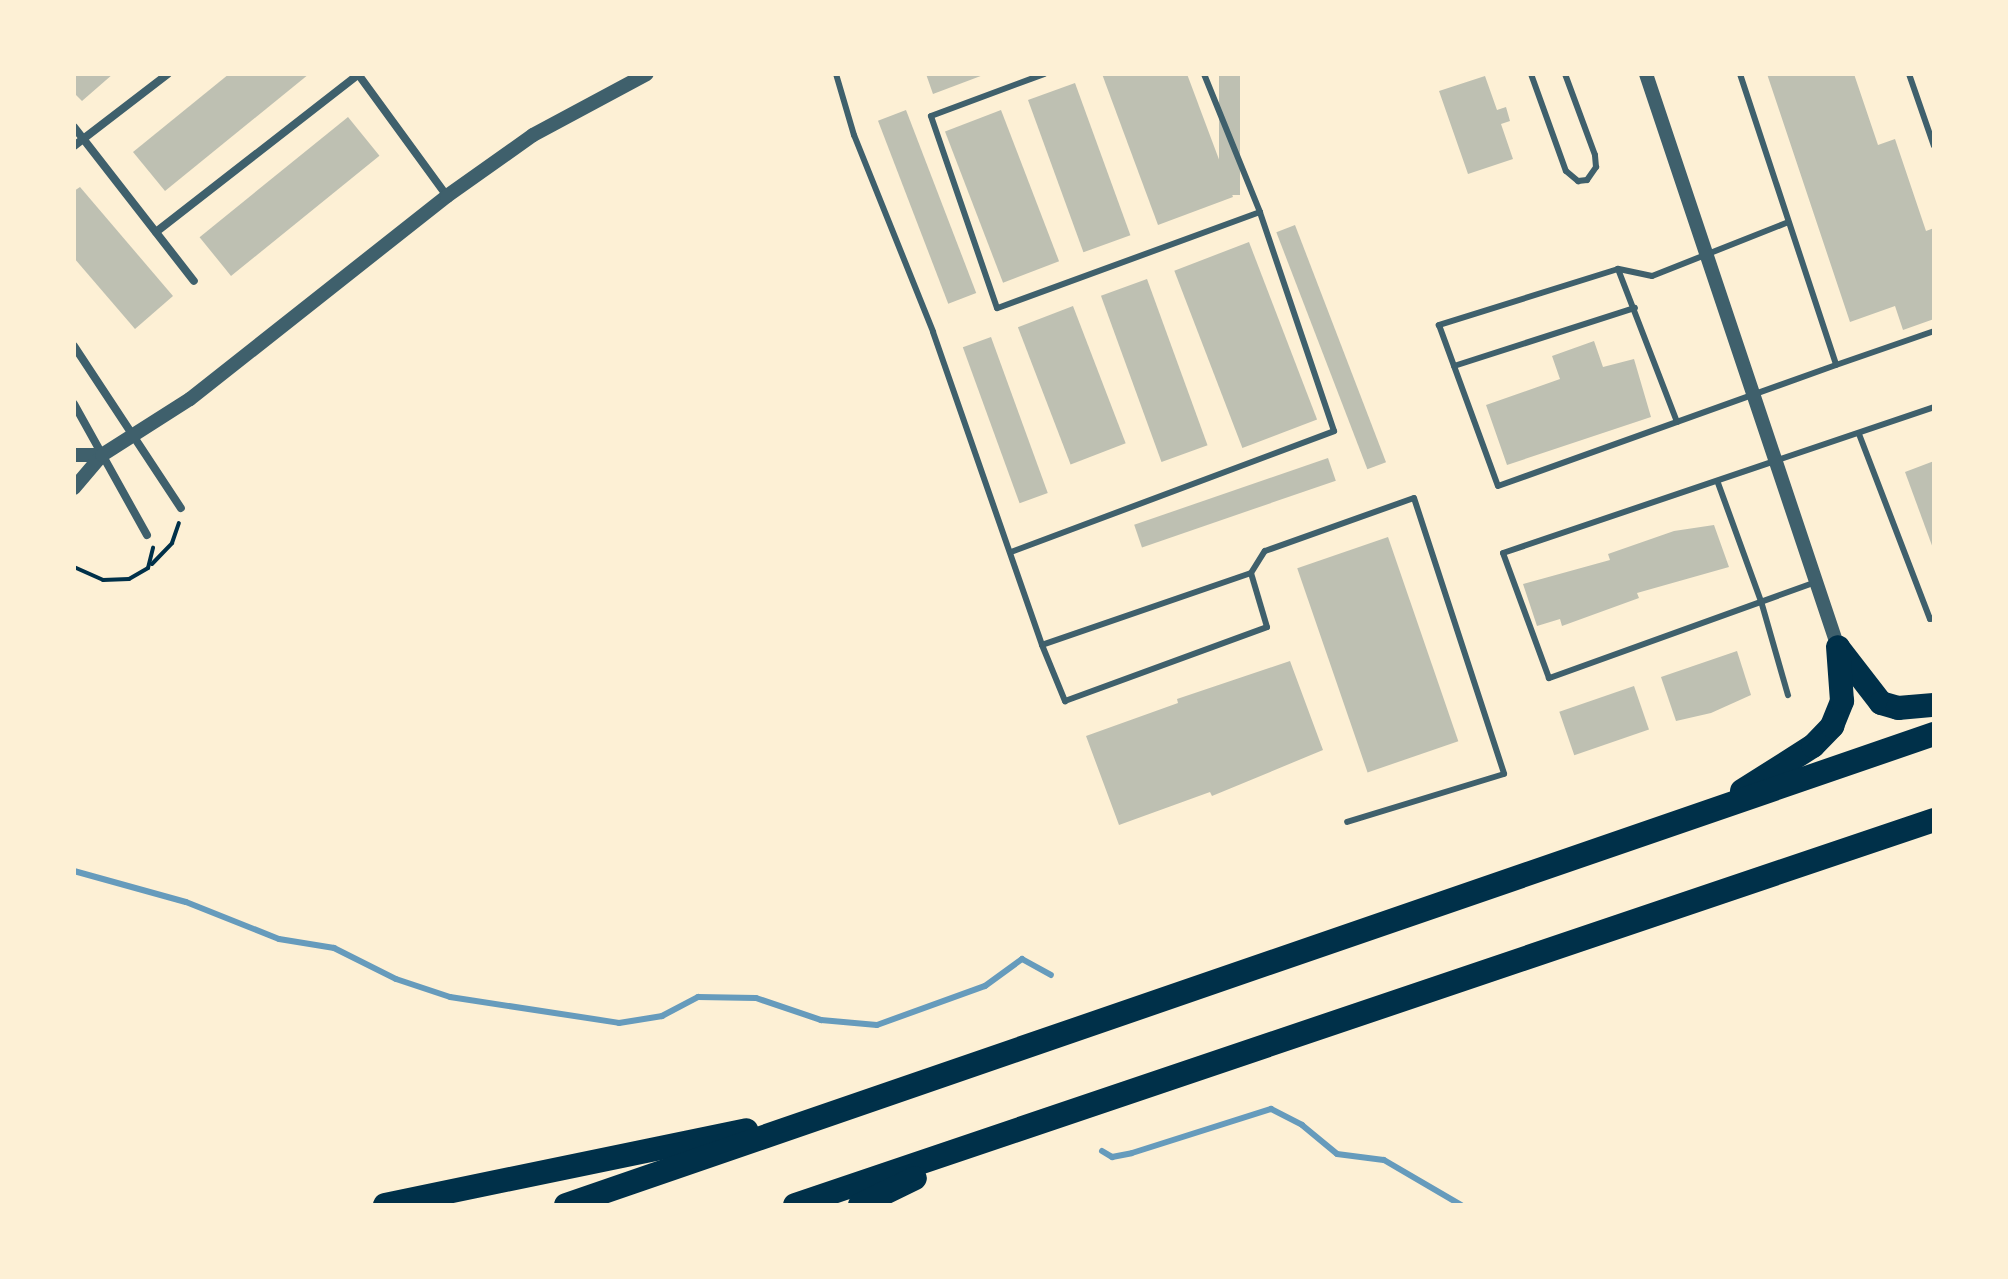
<!DOCTYPE html>
<html>
<head>
<meta charset="utf-8">
<style>
	body { margin:0 }
	#map { position:relative; width:2008px; height:1279px; overflow:hidden; background:#fdf0d5; font-family:"Exo 2",sans-serif }
	div>[style] { position:absolute }
	.stream>* { height:6px; margin:-3px; padding:0 3px; transform-origin:3px; border-radius:3px; background:#669bbc }
	.building>* { inset:0; background:#bec0b2; transform-origin:0 0 }
	.path>* { height:4px; margin:-2px; padding:0 2px; transform-origin:2px; border-radius:2px; background:#003049 }
	.service>* { height:6px; margin:-3px; padding:0 3px; transform-origin:3px; border-radius:3px; background:#3f606c }
	.minor>* { height:8px; margin:-4px; padding:0 4px; transform-origin:4px; border-radius:4px; background:#3f606c }
	.tertiary>* { height:14px; margin:-7px; padding:0 7px; transform-origin:7px; border-radius:7px; background:#3f606c }
	.motorway>* { height:24px; margin:-12px; padding:0 12px; transform-origin:12px; border-radius:12px; background:#003049 }
	span { translate:-50% -50%; white-space:nowrap; text-align:center; line-height:1.15; -webkit-text-stroke:6px #fdf0d5; paint-order:stroke }
	.frame { position:absolute; inset:0; border:76px solid #fdf0d5; pointer-events:none }
</style>
</head>
<body>
<div id="map">
	<div class="stream">
		<div style="left:74px;top:871px;width:116px;rotate:15.5deg"></div>
		<div style="left:186px;top:902px;width:100px;rotate:21.7deg"></div>
		<div style="left:279px;top:939px;width:56px;rotate:9.3deg"></div>
		<div style="left:334px;top:948px;width:69px;rotate:26.6deg"></div>
		<div style="left:396px;top:979px;width:57px;rotate:18.4deg"></div>
		<div style="left:450px;top:997px;width:171px;rotate:8.7deg"></div>
		<div style="left:619px;top:1023px;width:44px;rotate:-9.2deg"></div>
		<div style="left:662px;top:1016px;width:41px;rotate:-27.8deg"></div>
		<div style="left:698px;top:997px;width:58px;rotate:1deg"></div>
		<div style="left:756px;top:998px;width:69px;rotate:18.7deg"></div>
		<div style="left:821px;top:1020px;width:56px;rotate:5.1deg"></div>
		<div style="left:877px;top:1025px;width:115px;rotate:-19.9deg"></div>
		<div style="left:985px;top:986px;width:46px;rotate:-36.1deg"></div>
		<div style="left:1022px;top:959px;width:33px;rotate:29deg"></div>
		<div style="left:1102px;top:1151px;width:12px;rotate:31deg"></div>
		<div style="left:1112px;top:1157px;width:20px;rotate:-11deg"></div>
		<div style="left:1132px;top:1153px;width:146px;rotate:-17.6deg"></div>
		<div style="left:1271px;top:1109px;width:35px;rotate:27deg"></div>
		<div style="left:1302px;top:1125px;width:45px;rotate:39.6deg"></div>
		<div style="left:1337px;top:1154px;width:47px;rotate:7.3deg"></div>
		<div style="left:1384px;top:1160px;width:89px;rotate:30.3deg"></div>
	</div>
	<div class="building">
		<div style="clip-path:polygon(74px 74px,113px 74px,82px 101px,74px 93px)"></div>
		<div style="clip-path:polygon(229px 74px,309px 74px,165px 191px,133px 152px)"></div>
		<div style="clip-path:polygon(926px 74px,986px 74px,933px 94px)"></div>
		<div style="clip-path:polygon(1102px 74px,1187px 74px,1233px 197px,1158px 225px)"></div>
		<div style="left:1219px;top:74px;width:21px;height:121px"></div>
		<div style="clip-path:polygon(1767px 74px,1854px 74px,1878px 145px,1895px 139px,1926px 231px,1934px 228px,1934px 319px,1903px 330px,1895px 306px,1850px 322px)"></div>
		<div style="clip-path:polygon(1485px 76px,1497px 110px,1506px 107px,1510px 121px,1501px 124px,1513px 159px,1468px 174px,1439px 91px)"></div>
		<div style="left:1075px;top:83px;width:162px;height:50px;rotate:70deg"></div>
		<div style="left:906px;top:110px;width:196px;height:30px;rotate:69deg"></div>
		<div style="left:1001px;top:110px;width:162px;height:60px;rotate:69deg"></div>
		<div style="left:348px;top:117px;width:50px;height:191px;rotate:51deg"></div>
		<div style="clip-path:polygon(80px 187px,173px 296px,135px 329px,74px 258px,74px 191px)"></div>
		<div style="left:1295px;top:225px;width:254px;height:20px;rotate:69deg"></div>
		<div style="left:1249px;top:242px;width:190px;height:80px;rotate:69deg"></div>
		<div style="left:1147px;top:279px;width:177px;height:49px;rotate:70deg"></div>
		<div style="left:1073px;top:306px;width:147px;height:59px;rotate:69deg"></div>
		<div style="left:991px;top:337px;width:166px;height:30px;rotate:70deg"></div>
		<div style="clip-path:polygon(1594px 341px,1603px 367px,1634px 359px,1651px 417px,1507px 465px,1486px 405px,1560px 379px,1552px 356px)"></div>
		<div style="left:1328px;top:458px;width:24px;height:205px;rotate:71deg"></div>
		<div style="clip-path:polygon(1934px 461px,1934px 551px,1905px 472px)"></div>
		<div style="clip-path:polygon(1714px 525px,1729px 567px,1637px 593px,1639px 598px,1562px 626px,1560px 619px,1537px 626px,1523px 584px,1610px 560px,1608px 554px,1674px 531px)"></div>
		<div style="left:1388px;top:537px;width:216px;height:96px;rotate:71deg"></div>
		<div style="clip-path:polygon(1737px 651px,1751px 695px,1711px 713px,1676px 721px,1661px 677px)"></div>
		<div style="clip-path:polygon(1290px 661px,1323px 750px,1212px 796px,1210px 792px,1119px 825px,1086px 736px,1178px 703px,1177px 699px)"></div>
		<div style="left:1634px;top:686px;width:46px;height:79px;rotate:71deg"></div>
	</div>
	<div class="path">
		<div style="left:152px;top:564px;width:29px;rotate:-46deg"></div>
		<div style="left:172px;top:543px;width:21px;rotate:-71deg"></div>
		<div style="left:74px;top:567px;width:32px;rotate:24deg"></div>
		<div style="left:103px;top:580px;width:26px;rotate:-2deg"></div>
		<div style="left:129px;top:579px;width:22px;rotate:-30deg"></div>
		<div style="left:148px;top:568px;width:21px;rotate:-76deg"></div>
	</div>
	<div class="service">
		<div style="left:836px;top:74px;width:64px;rotate:73.6deg"></div>
		<div style="left:854px;top:135px;width:212px;rotate:68.1deg"></div>
		<div style="left:933px;top:332px;width:331px;rotate:70.8deg"></div>
		<div style="left:1042px;top:645px;width:61px;rotate:67.7deg"></div>
		<div style="left:1065px;top:701px;width:215px;rotate:-20.1deg"></div>
		<div style="left:1267px;top:627px;width:56px;rotate:-106.5deg"></div>
		<div style="left:1251px;top:573px;width:221px;rotate:161deg"></div>
		<div style="left:1204px;top:74px;width:149px;rotate:67.9deg"></div>
		<div style="left:1531px;top:74px;width:103px;rotate:70.2deg"></div>
		<div style="left:1566px;top:171px;width:16px;rotate:40deg"></div>
		<div style="left:1578px;top:181px;width:9px;rotate:-6deg"></div>
		<div style="left:1587px;top:180px;width:16px;rotate:-55deg"></div>
		<div style="left:1596px;top:167px;width:12px;rotate:-95deg"></div>
		<div style="left:1595px;top:155px;width:86px;rotate:-110.3deg"></div>
		<div style="left:1740px;top:74px;width:306px;rotate:71.7deg"></div>
		<div style="left:1836px;top:365px;width:104px;rotate:-19.1deg"></div>
		<div style="left:1909px;top:74px;width:76px;rotate:70.9deg"></div>
		<div style="left:1786px;top:223px;width:144px;rotate:158.4deg"></div>
		<div style="left:1652px;top:276px;width:35px;rotate:-168deg"></div>
		<div style="left:1618px;top:269px;width:188px;rotate:162.6deg"></div>
		<div style="left:1439px;top:325px;width:171px;rotate:69.9deg"></div>
		<div style="left:1498px;top:486px;width:359px;rotate:-19.7deg"></div>
		<div style="left:1618px;top:269px;width:164px;rotate:68.9deg"></div>
		<div style="left:1454px;top:366px;width:190px;rotate:-17.8deg"></div>
		<div style="left:1859px;top:434px;width:198px;rotate:69deg"></div>
		<div style="left:1930px;top:619px;width:4px;rotate:-14deg"></div>
		<div style="left:1718px;top:483px;width:126px;rotate:70deg"></div>
		<div style="left:1761px;top:601px;width:98px;rotate:74deg"></div>
		<div style="left:1011px;top:552px;width:345px;rotate:-20.5deg"></div>
		<div style="left:1334px;top:431px;width:231px;rotate:-108.7deg"></div>
		<div style="left:1260px;top:212px;width:280px;rotate:159.9deg"></div>
		<div style="left:997px;top:308px;width:203px;rotate:-109deg"></div>
		<div style="left:931px;top:116px;width:121px;rotate:-20.4deg"></div>
		<div style="left:1251px;top:573px;width:26px;rotate:-58deg"></div>
		<div style="left:1265px;top:551px;width:158px;rotate:-19.6deg"></div>
		<div style="left:1414px;top:498px;width:290px;rotate:71.9deg"></div>
		<div style="left:1504px;top:774px;width:164px;rotate:163deg"></div>
		<div style="left:1816px;top:582px;width:284px;rotate:160.2deg"></div>
		<div style="left:1549px;top:678px;width:133px;rotate:-110.2deg"></div>
		<div style="left:1503px;top:553px;width:455px;rotate:-18.7deg"></div>
	</div>
	<div class="minor">
		<div style="left:358px;top:74px;width:151px;rotate:53.9deg"></div>
		<div style="left:74px;top:127px;width:195px;rotate:52.1deg"></div>
		<div style="left:74px;top:146px;width:118px;rotate:-37.5deg"></div>
		<div style="left:156px;top:232px;width:257px;rotate:-37.9deg"></div>
		<div style="left:74px;top:346px;width:194px;rotate:56.6deg"></div>
		<div style="left:74px;top:404px;width:150px;rotate:60.9deg"></div>
	</div>
	<div class="tertiary">
		<div style="left:1646px;top:74px;width:604px;rotate:71.48deg"></div>
		<div style="left:74px;top:455px;width:28px"></div>
		<div style="left:74px;top:488px;width:43px;rotate:-49.7deg"></div>
		<div style="left:102px;top:455px;width:104px;rotate:-32.5deg"></div>
		<div style="left:190px;top:399px;width:328px;rotate:-38.3deg"></div>
		<div style="left:447px;top:196px;width:105px;rotate:-35.3deg"></div>
		<div style="left:533px;top:135px;width:129px;rotate:-28.2deg"></div>
	</div>
	<div class="motorway">
		<div style="left:1840px;top:650px;width:67px;rotate:52.3deg"></div>
		<div style="left:1881px;top:703px;width:18px;rotate:16deg"></div>
		<div style="left:1898px;top:708px;width:36px;rotate:-5deg"></div>
		<div style="left:1742px;top:791px;width:84px;rotate:-32.4deg"></div>
		<div style="left:1813px;top:746px;width:28px;rotate:-46deg"></div>
		<div style="left:1832px;top:726px;width:27px;rotate:-68deg"></div>
		<div style="left:1842px;top:701px;width:54px;rotate:-94.2deg"></div>
		<div style="left:385px;top:1205px;width:369px;rotate:-11.7deg"></div>
		<div style="left:566px;top:1205px;width:1447px;rotate:-19deg"></div>
		<div style="left:795px;top:1205px;width:1202px;rotate:-18.68deg"></div>
		<div style="left:860px;top:1205px;width:61px;rotate:-26.1deg"></div>
	</div>
	<div class="frame"></div>
</div>
</body>
</html>
